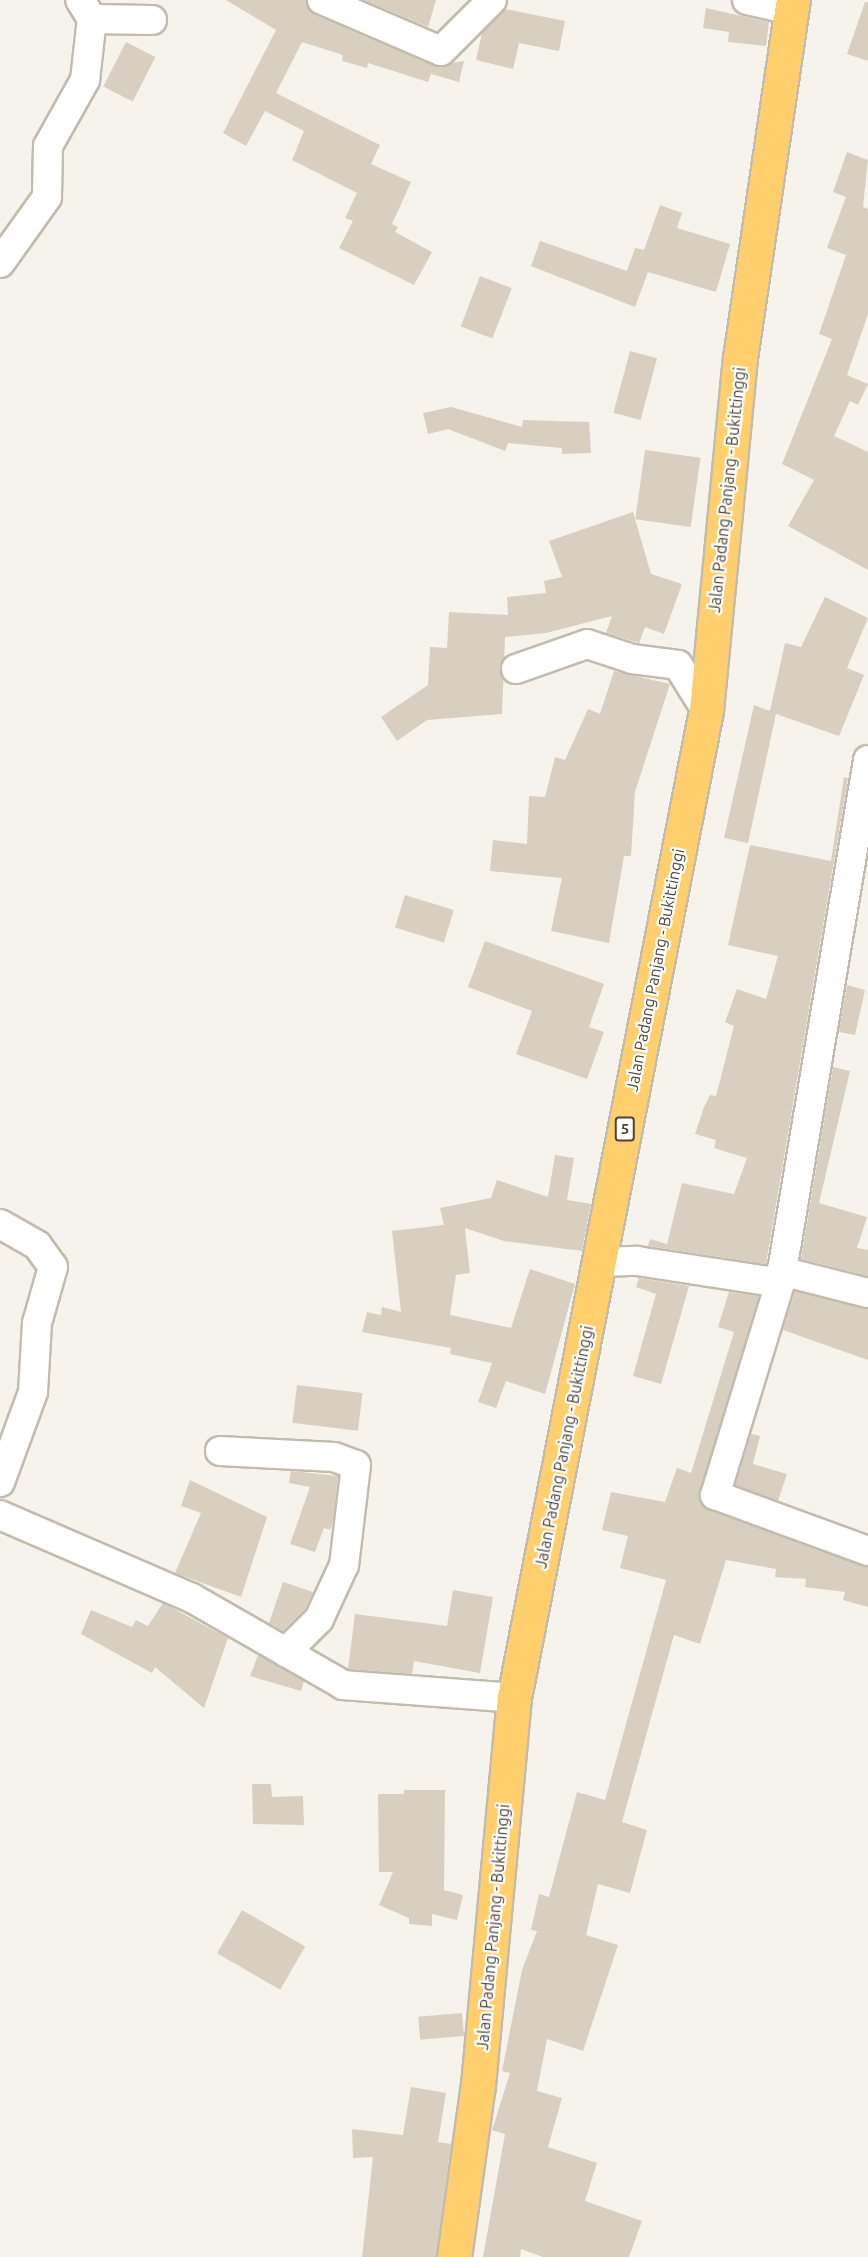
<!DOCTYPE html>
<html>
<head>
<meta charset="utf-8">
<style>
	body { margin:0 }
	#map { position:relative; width:868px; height:2257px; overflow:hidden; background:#f6f3ec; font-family:Ubuntu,sans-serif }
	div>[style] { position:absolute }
	.building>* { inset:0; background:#d8cfc1; transform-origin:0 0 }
	.roads { filter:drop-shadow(2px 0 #c2bbae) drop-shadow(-2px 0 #c2bbae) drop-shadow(0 2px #c2bbae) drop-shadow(0 -2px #c2bbae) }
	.minor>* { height:28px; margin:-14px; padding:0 14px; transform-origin:14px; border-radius:14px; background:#fff }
	.highway>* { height:33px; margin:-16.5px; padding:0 16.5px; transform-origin:16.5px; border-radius:16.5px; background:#ffcf6e }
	span { translate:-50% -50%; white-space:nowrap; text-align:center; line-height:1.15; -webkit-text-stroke:4.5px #fff; paint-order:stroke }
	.shield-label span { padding:2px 4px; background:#fff; border:2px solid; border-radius:4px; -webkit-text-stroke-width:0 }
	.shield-label { font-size:15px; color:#4b4439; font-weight:700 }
	.street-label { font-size:16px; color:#4b4439 }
</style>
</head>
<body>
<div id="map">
	<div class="building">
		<div style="clip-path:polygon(226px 0,306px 0,315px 15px,435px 66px,464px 61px,459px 82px,431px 74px,428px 82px,368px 63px,367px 68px,342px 61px,343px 55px,302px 42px,276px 93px,380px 145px,371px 164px,411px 182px,392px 224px,398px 227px,395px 232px,432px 252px,414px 285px,339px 248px,353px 221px,345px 218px,357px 193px,292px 160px,304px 131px,265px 111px,246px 146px,223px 133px,276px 30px)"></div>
		<div style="clip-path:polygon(364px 0,436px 0,428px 27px)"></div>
		<div style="clip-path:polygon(865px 2px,868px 2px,868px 61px,847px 54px)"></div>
		<div style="clip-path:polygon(706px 8px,769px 22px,766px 46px,728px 42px,729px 32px,703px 28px)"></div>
		<div style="clip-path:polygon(505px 9px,565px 21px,559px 51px,519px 43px,513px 69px,476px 60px,482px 33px)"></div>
		<div style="left:126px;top:42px;width:33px;height:50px;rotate:27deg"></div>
		<div style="clip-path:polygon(847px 152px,868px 160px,863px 207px,868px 209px,868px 314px,847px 375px,868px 384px,858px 405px,850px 401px,834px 436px,868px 452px,868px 570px,788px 526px,814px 480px,782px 464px,832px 339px,819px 334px,846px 255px,827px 248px,846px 197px,833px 192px)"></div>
		<div style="clip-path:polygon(660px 205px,682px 213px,677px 228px,730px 244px,716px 292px,648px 272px,635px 307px,531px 266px,540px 241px,627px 271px,635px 248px,644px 250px)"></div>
		<div style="left:480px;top:276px;width:34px;height:54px;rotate:21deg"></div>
		<div style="left:630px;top:351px;width:28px;height:64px;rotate:15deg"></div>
		<div style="clip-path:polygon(451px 407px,522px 427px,523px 420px,589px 422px,591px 453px,562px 454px,562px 448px,508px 443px,505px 451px,448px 429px,428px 434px,423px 413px)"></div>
		<div style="left:645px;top:450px;width:56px;height:70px;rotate:8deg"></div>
		<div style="clip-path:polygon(633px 512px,651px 574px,682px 584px,664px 634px,645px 627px,639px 643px,606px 633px,612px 616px,546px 633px,505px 637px,502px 714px,427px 720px,397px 741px,381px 717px,428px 685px,430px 647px,447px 648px,449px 612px,508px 615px,507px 597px,546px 593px,544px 581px,562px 577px,549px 541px)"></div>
		<div style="clip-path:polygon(825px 597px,868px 618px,847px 668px,864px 675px,839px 736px,776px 714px,748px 843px,724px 838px,754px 705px,770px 711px,785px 643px,801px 647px)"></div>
		<div style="clip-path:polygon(614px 671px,670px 684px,635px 792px,631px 856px,624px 856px,609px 943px,551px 931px,562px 878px,490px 871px,493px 840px,527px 844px,529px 796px,545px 797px,555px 757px,565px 760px,588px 709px,600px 714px)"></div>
		<div style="clip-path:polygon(844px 777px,848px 778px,766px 1264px,648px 1246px,650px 1239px,667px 1244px,682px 1183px,734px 1194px,747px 1158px,714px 1148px,716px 1140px,695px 1134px,704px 1107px,710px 1095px,716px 1096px,734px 1026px,725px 1022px,737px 989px,766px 999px,778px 956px,728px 945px,750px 845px,831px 861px)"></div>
		<div style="left:405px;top:895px;width:51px;height:34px;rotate:17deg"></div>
		<div style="clip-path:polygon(485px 941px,604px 984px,589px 1027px,604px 1032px,587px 1079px,516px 1054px,532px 1011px,468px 987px)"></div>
		<div style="clip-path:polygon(847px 985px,865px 990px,855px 1035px,839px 1032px)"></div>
		<div style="clip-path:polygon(833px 1067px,850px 1071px,819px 1203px,867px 1217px,857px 1248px,868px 1250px,868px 1276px,801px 1259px)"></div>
		<div style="clip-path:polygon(555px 1155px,574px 1158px,567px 1200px,591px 1204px,582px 1251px,504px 1241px,465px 1228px,470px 1273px,456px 1275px,450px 1315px,511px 1328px,530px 1269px,575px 1284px,545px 1394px,506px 1381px,496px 1408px,478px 1402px,492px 1363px,450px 1354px,451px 1348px,362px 1332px,367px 1312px,381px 1315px,382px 1307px,401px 1312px,392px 1231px,444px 1225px,440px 1208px,491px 1198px,497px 1180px,548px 1197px)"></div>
		<div style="clip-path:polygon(639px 1278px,689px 1286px,661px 1384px,633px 1376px,656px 1294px,636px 1287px)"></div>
		<div style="clip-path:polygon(795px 1291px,868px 1309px,868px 1360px,783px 1330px)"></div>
		<div style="clip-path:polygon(729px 1292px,759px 1296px,699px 1499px,709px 1510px,868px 1567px,868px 1607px,843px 1600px,845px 1592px,805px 1587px,806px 1579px,775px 1577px,776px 1569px,726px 1560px,700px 1644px,674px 1635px,622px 1822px,647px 1830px,630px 1893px,598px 1884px,586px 1935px,618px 1945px,583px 2051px,547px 2039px,537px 2091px,562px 2098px,548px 2147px,597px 2163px,585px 2201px,642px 2221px,629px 2257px,543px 2257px,521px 2249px,520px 2257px,483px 2257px,505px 2134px,492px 2130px,510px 2073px,502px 2071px,522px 1970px,537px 1931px,531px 1930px,539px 1894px,549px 1897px,577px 1792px,605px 1800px,666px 1580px,620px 1568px,628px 1536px,602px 1530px,611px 1492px,665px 1502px,677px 1468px,691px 1473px,734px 1332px,718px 1327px)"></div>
		<div style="left:297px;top:1385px;width:66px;height:38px;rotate:7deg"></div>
		<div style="clip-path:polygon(751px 1434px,760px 1436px,753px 1464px,787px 1474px,778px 1501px,735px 1485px)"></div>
		<div style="clip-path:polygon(291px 1471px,338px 1476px,333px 1522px,330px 1530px,324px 1528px,315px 1552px,290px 1544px,310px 1487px,289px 1483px)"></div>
		<div style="clip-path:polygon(190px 1480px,267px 1517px,241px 1597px,175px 1573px,201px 1513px,181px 1506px)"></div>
		<div style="clip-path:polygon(283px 1582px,313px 1592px,305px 1609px,283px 1631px,269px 1623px)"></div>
		<div style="clip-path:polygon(453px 1590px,493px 1597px,480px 1673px,414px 1661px,412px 1674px,348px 1669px,355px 1614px,447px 1626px)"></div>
		<div style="clip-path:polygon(163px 1603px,228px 1638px,204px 1708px,155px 1667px,152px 1673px,81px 1634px,91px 1610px,132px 1627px,136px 1620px,148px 1626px)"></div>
		<div style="clip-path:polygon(258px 1655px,304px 1681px,301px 1691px,250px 1676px)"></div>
		<div style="clip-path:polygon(252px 1784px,271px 1784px,272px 1797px,303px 1796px,304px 1825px,253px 1824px)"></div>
		<div style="clip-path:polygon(404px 1790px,445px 1790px,444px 1890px,463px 1895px,457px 1920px,432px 1914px,432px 1926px,409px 1924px,409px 1918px,379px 1905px,393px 1872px,379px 1872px,378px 1794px,404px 1794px)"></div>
		<div style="left:242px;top:1910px;width:73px;height:50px;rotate:30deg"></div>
		<div style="left:462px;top:2013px;width:23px;height:44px;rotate:85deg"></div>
		<div style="clip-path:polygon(411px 2087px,446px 2093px,438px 2142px,451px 2144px,436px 2257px,362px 2257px,373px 2157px,353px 2158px,352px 2129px,403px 2135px)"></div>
	</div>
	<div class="roads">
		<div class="minor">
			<div style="left:322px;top:0;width:129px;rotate:23.2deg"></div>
			<div style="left:441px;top:51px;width:72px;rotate:-45deg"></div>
			<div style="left:747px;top:0;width:45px;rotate:12.8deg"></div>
			<div style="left:92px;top:19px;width:60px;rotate:1deg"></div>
			<div style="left:0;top:263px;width:81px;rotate:-54.5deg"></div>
			<div style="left:47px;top:197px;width:51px;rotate:-88.9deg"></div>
			<div style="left:48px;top:146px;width:76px;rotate:-60.7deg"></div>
			<div style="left:85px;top:80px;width:61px;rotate:-83.5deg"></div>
			<div style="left:92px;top:19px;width:22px;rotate:-122deg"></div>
			<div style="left:516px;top:669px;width:75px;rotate:-19.4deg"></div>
			<div style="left:587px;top:644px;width:47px;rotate:18.4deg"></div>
			<div style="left:632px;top:659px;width:46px;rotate:7.4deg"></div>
			<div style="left:678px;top:665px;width:53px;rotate:58.1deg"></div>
			<div style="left:868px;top:760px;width:530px;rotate:99.55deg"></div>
			<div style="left:780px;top:1283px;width:222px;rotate:107deg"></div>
			<div style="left:715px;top:1495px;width:163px;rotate:20.1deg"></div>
			<div style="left:0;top:1224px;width:43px;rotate:29.6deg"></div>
			<div style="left:37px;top:1245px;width:27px;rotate:54deg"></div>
			<div style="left:53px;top:1267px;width:58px;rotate:105.9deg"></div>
			<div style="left:37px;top:1323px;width:69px;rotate:93.3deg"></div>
			<div style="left:33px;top:1392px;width:96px;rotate:110.1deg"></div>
			<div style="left:601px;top:1262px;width:36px;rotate:-2deg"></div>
			<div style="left:637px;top:1261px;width:145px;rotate:8.7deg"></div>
			<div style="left:781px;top:1271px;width:90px;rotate:14.2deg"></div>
			<div style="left:220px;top:1451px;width:114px;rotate:3deg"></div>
			<div style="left:334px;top:1457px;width:23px;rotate:20deg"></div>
			<div style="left:356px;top:1465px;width:101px;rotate:96.8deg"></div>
			<div style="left:344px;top:1565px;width:60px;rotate:114.8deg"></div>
			<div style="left:319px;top:1619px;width:47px;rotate:135deg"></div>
			<div style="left:0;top:1515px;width:209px;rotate:23.4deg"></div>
			<div style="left:192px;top:1598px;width:174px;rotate:29.9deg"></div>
			<div style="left:343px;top:1685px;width:171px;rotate:4.3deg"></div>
		</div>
		<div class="highway">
			<div style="left:454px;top:2257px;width:174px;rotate:-82.1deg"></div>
			<div style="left:478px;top:2085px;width:389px;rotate:-84.7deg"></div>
			<div style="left:514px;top:1698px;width:1006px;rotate:-79deg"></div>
			<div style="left:706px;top:710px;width:354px;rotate:-84.5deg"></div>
			<div style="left:740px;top:358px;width:362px;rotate:-81.6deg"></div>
		</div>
	</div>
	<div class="shield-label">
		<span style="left:625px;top:1129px">5</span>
	</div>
	<div class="street-label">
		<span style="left:727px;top:490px;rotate:-84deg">Jalan Padang Panjang - Bukittinggi</span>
		<span style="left:655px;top:970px;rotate:-79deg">Jalan Padang Panjang - Bukittinggi</span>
		<span style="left:564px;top:1447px;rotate:-79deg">Jalan Padang Panjang - Bukittinggi</span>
		<span style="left:493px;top:1927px;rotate:-85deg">Jalan Padang Panjang - Bukittinggi</span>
	</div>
</div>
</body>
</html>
